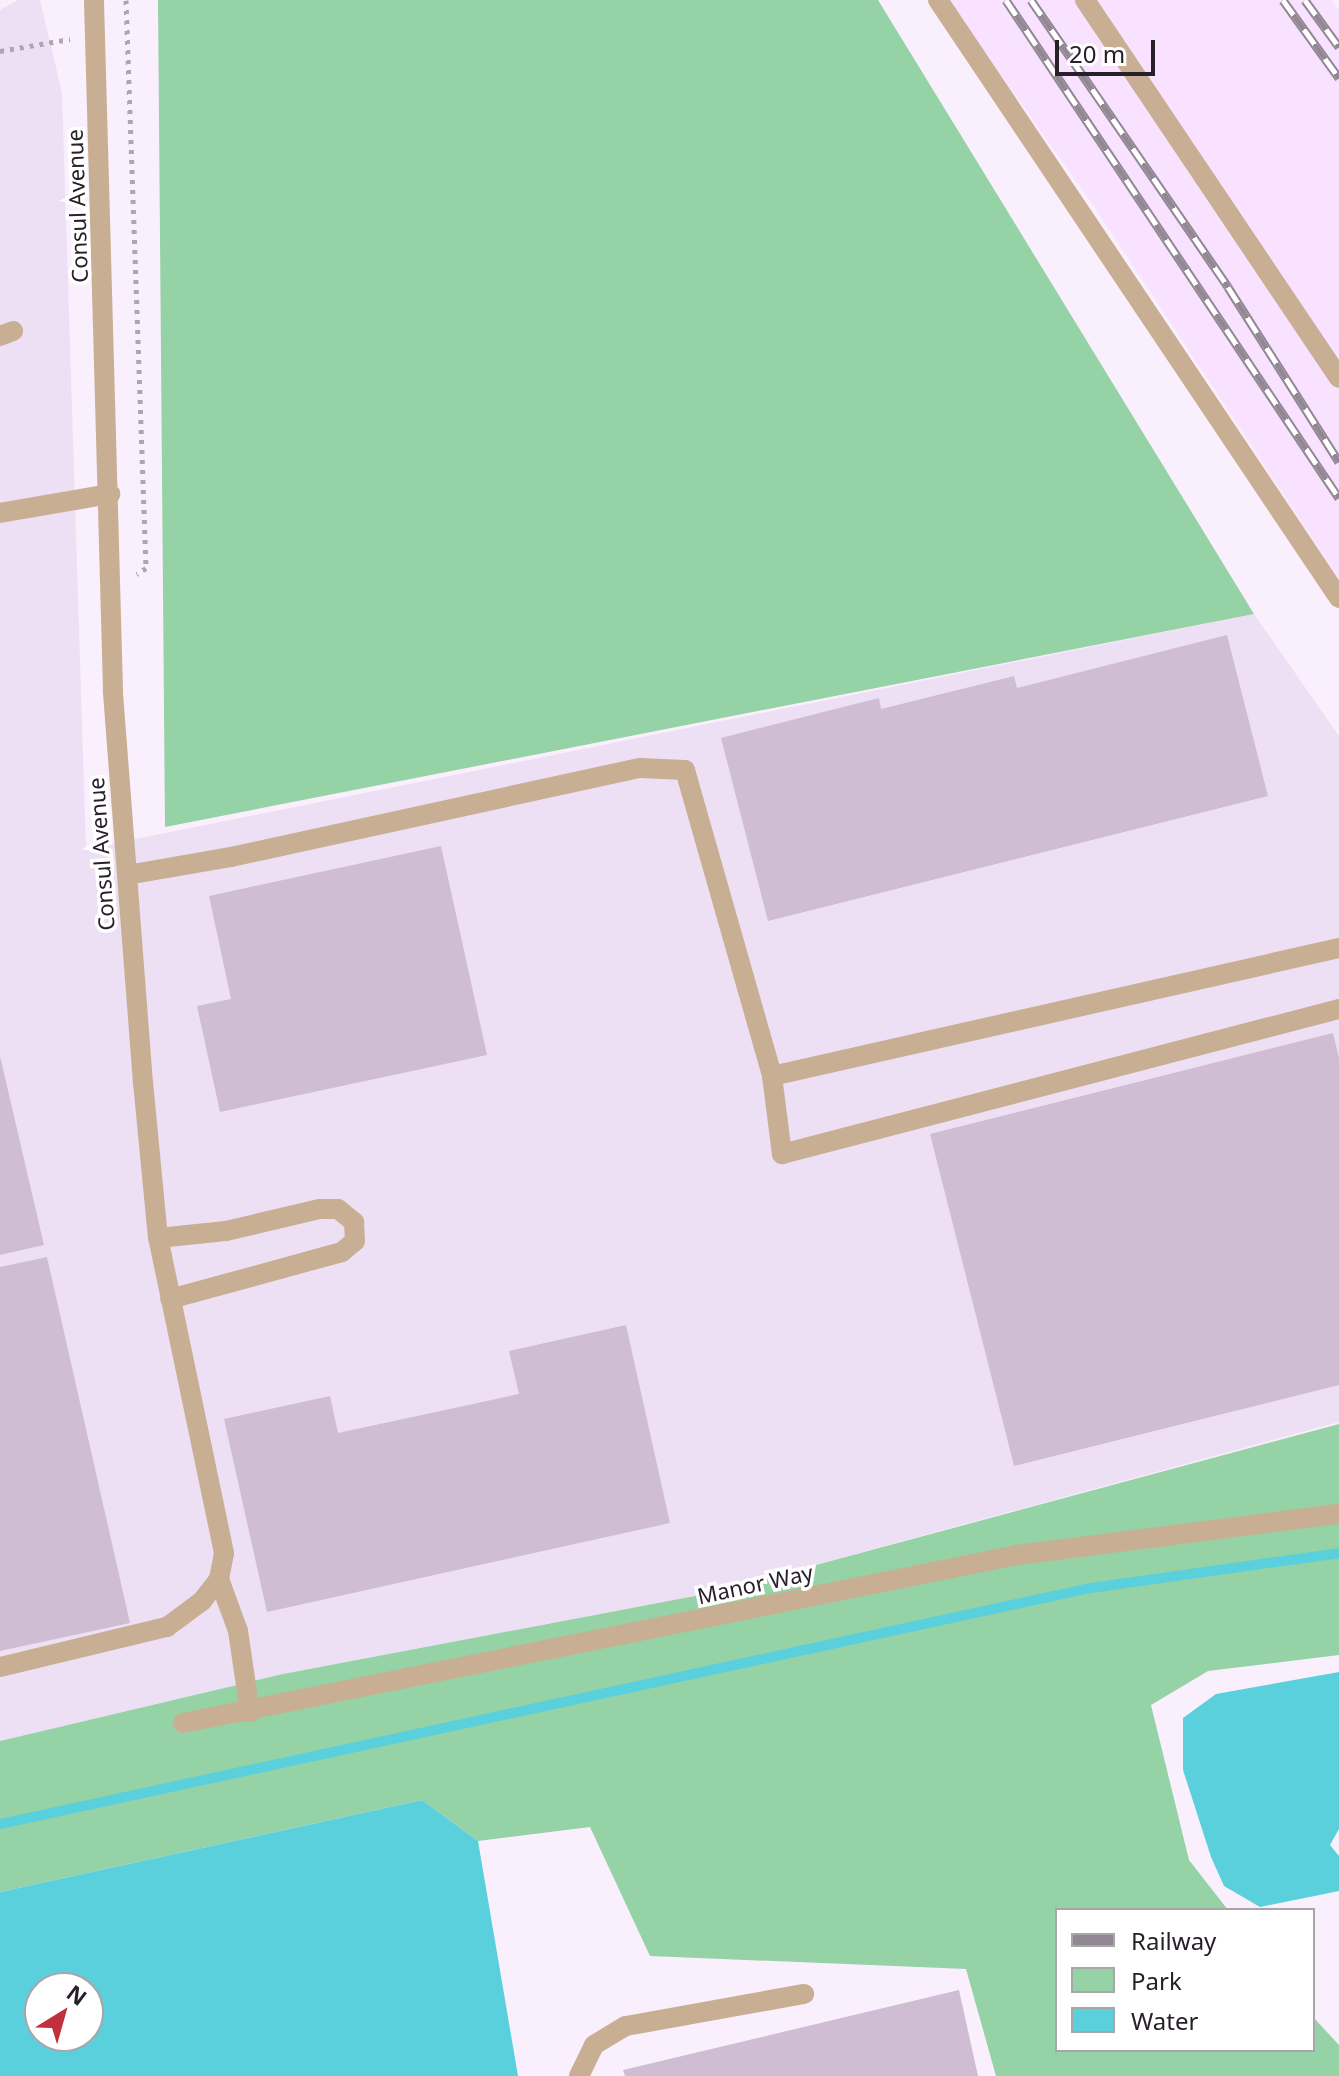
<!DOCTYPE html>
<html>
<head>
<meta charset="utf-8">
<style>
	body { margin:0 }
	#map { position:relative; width:1339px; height:2076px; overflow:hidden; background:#faeffd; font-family:"Noto Sans",sans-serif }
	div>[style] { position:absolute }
	.built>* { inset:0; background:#f9e2ff }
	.industrial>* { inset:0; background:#ede0f4 }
	.green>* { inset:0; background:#95d2a5 }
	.water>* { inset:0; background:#5bd0dd }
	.stream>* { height:10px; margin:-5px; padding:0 5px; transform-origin:5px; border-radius:5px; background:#5bd0dd }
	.building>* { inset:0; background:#cfbed3 }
	.path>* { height:5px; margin-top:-2.5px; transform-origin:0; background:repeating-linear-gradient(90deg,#afa5b1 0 4px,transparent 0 10px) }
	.service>* { height:20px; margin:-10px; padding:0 10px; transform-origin:10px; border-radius:10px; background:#c8af93 }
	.rail>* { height:9px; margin-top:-4.5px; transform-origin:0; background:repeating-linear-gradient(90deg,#fff 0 18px,#918893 0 36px); box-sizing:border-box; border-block:2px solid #918893 }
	span { translate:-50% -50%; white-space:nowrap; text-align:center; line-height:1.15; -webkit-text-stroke:7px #fff; paint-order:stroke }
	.street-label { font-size:22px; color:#272028 }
	.legend { position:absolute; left:1055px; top:1908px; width:260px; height:144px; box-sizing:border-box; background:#fff; border:2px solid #a9a6a9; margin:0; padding:10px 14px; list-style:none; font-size:24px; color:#272028 }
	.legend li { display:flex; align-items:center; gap:16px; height:40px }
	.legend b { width:40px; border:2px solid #a9a6a9 }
	.north { position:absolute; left:24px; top:1972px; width:80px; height:80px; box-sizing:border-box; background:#fff; border:2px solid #a9a6a9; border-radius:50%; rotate:37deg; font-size:22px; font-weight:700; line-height:32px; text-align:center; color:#272028 }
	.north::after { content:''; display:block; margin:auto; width:28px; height:36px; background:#c1303d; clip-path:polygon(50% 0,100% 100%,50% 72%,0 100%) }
	.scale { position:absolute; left:1055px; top:40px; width:100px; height:36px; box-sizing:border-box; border:4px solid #272028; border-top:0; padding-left:10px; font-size:24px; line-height:28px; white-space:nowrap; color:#272028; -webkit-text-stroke:6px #fff; paint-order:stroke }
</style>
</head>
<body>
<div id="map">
	<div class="built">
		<div style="clip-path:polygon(948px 0,1332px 0,1339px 10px,1339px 579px,1095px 208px)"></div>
	</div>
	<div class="industrial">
		<div style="clip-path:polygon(18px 0,40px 0,62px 93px,86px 849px,1254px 614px,1339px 736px,1339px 1422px,716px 1592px,283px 1674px,0 1741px,0 10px)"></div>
	</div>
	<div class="green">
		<div style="clip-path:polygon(158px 0,878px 0,1254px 614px,165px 827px)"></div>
		<div style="clip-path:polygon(1339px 1424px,1339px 1655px,1208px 1671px,1151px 1705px,1189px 1860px,1228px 1910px,1057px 1910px,1057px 2050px,1313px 2050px,1313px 2017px,1339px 2045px,1339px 2076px,996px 2076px,966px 1969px,650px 1956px,590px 1827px,478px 1841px,422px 1800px,0 1892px,0 1741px,283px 1674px,716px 1592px)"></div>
	</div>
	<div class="water">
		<div style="clip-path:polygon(1339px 1672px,1339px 1829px,1330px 1845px,1339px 1856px,1339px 1891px,1260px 1907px,1224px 1886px,1211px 1857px,1183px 1770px,1183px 1718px,1216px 1694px)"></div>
		<div style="clip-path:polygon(evenodd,422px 1800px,478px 1841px,518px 2076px,0 2076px,0 1892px,422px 1800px,40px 1988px,88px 1988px,88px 2036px,40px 2036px,40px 1988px)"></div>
	</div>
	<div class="stream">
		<div style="left:0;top:1824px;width:1116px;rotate:-12.21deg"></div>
		<div style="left:1091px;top:1588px;width:250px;rotate:-8deg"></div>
	</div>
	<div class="building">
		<div style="clip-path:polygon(1227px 635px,1268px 796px,768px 921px,721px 738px,879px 698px,881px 709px,1014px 676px,1017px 688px)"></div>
		<div style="clip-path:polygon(441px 846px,487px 1055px,220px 1112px,197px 1006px,231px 999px,209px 896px)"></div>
		<div style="clip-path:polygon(1333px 1033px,1339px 1058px,1339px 1385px,1014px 1466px,930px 1134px)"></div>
		<div style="clip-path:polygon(0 1056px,44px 1245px,0 1255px)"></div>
		<div style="clip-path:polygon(47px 1257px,130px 1623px,0 1651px,0 1267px)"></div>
		<div style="clip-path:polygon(626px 1325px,670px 1523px,267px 1612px,224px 1419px,330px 1396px,338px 1433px,519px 1394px,509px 1351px)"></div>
		<div style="clip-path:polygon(959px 1990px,978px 2076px,625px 2076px,623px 2070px)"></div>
	</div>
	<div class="path">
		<div style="left:126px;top:0;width:568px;rotate:87.98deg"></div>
		<div style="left:146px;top:568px;width:11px;rotate:146deg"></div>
		<div style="left:0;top:51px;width:71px;rotate:-9.7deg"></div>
	</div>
	<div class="service">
		<div style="left:938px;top:0;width:720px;rotate:56.16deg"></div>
		<div style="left:1085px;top:0;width:455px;rotate:56.1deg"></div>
		<div style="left:0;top:336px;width:14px;rotate:-21deg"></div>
		<div style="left:0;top:513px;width:112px;rotate:-9.8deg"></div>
		<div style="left:127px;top:875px;width:106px;rotate:-9.8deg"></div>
		<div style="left:231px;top:857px;width:419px;rotate:-12.3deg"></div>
		<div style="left:640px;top:768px;width:45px;rotate:2.5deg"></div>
		<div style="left:685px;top:770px;width:318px;rotate:74.1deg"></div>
		<div style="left:772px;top:1076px;width:79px;rotate:82.7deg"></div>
		<div style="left:782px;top:1154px;width:576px;rotate:-14.59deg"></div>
		<div style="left:772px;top:1076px;width:581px;rotate:-12.72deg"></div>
		<div style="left:158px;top:1238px;width:68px;rotate:-5.9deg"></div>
		<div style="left:226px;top:1231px;width:96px;rotate:-13.3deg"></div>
		<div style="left:319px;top:1209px;width:19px"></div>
		<div style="left:338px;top:1209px;width:21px;rotate:39deg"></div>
		<div style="left:354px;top:1222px;width:19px;rotate:87deg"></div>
		<div style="left:355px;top:1241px;width:17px;rotate:140deg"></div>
		<div style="left:342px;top:1252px;width:178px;rotate:164.7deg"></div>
		<div style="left:219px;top:1579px;width:55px;rotate:69.9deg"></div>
		<div style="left:238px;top:1631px;width:82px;rotate:81.6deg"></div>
		<div style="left:0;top:1667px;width:172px;rotate:-13.5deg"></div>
		<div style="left:167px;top:1627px;width:44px;rotate:-36.6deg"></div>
		<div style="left:202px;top:1601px;width:28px;rotate:-52deg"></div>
		<div style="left:219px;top:1579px;width:26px;rotate:-79deg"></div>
		<div style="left:224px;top:1553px;width:322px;rotate:-101.8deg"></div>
		<div style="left:158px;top:1238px;width:156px;rotate:-95.5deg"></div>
		<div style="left:143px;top:1083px;width:394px;rotate:-94.4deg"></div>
		<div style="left:113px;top:690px;width:690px;rotate:-91.58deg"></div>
		<div style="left:183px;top:1723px;width:851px;rotate:-11.39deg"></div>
		<div style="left:1017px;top:1555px;width:325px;rotate:-7.3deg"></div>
		<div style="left:579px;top:2076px;width:34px;rotate:-64deg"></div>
		<div style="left:594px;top:2045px;width:37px;rotate:-31deg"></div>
		<div style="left:626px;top:2026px;width:181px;rotate:-10.2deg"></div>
	</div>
	<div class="rail">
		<div style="left:1006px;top:0;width:599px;rotate:56.23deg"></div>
		<div style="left:1031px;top:0;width:348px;rotate:55.5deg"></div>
		<div style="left:1228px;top:287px;width:207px;rotate:57.6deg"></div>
		<div style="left:1283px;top:0;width:96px;rotate:54.3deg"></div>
		<div style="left:1305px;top:0;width:58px;rotate:54.1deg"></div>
	</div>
	<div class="street-label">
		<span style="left:77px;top:206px;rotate:-92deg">Consul Avenue</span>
		<span style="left:101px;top:854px;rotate:-94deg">Consul Avenue</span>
		<span style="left:755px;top:1584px;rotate:-12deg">Manor Way</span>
	</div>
	<ul class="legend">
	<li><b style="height:10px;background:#918893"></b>Railway</li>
	<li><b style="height:22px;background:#95d2a5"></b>Park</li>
	<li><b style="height:22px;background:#5bd0dd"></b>Water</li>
	</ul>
	<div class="north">N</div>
	<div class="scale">20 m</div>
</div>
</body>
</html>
